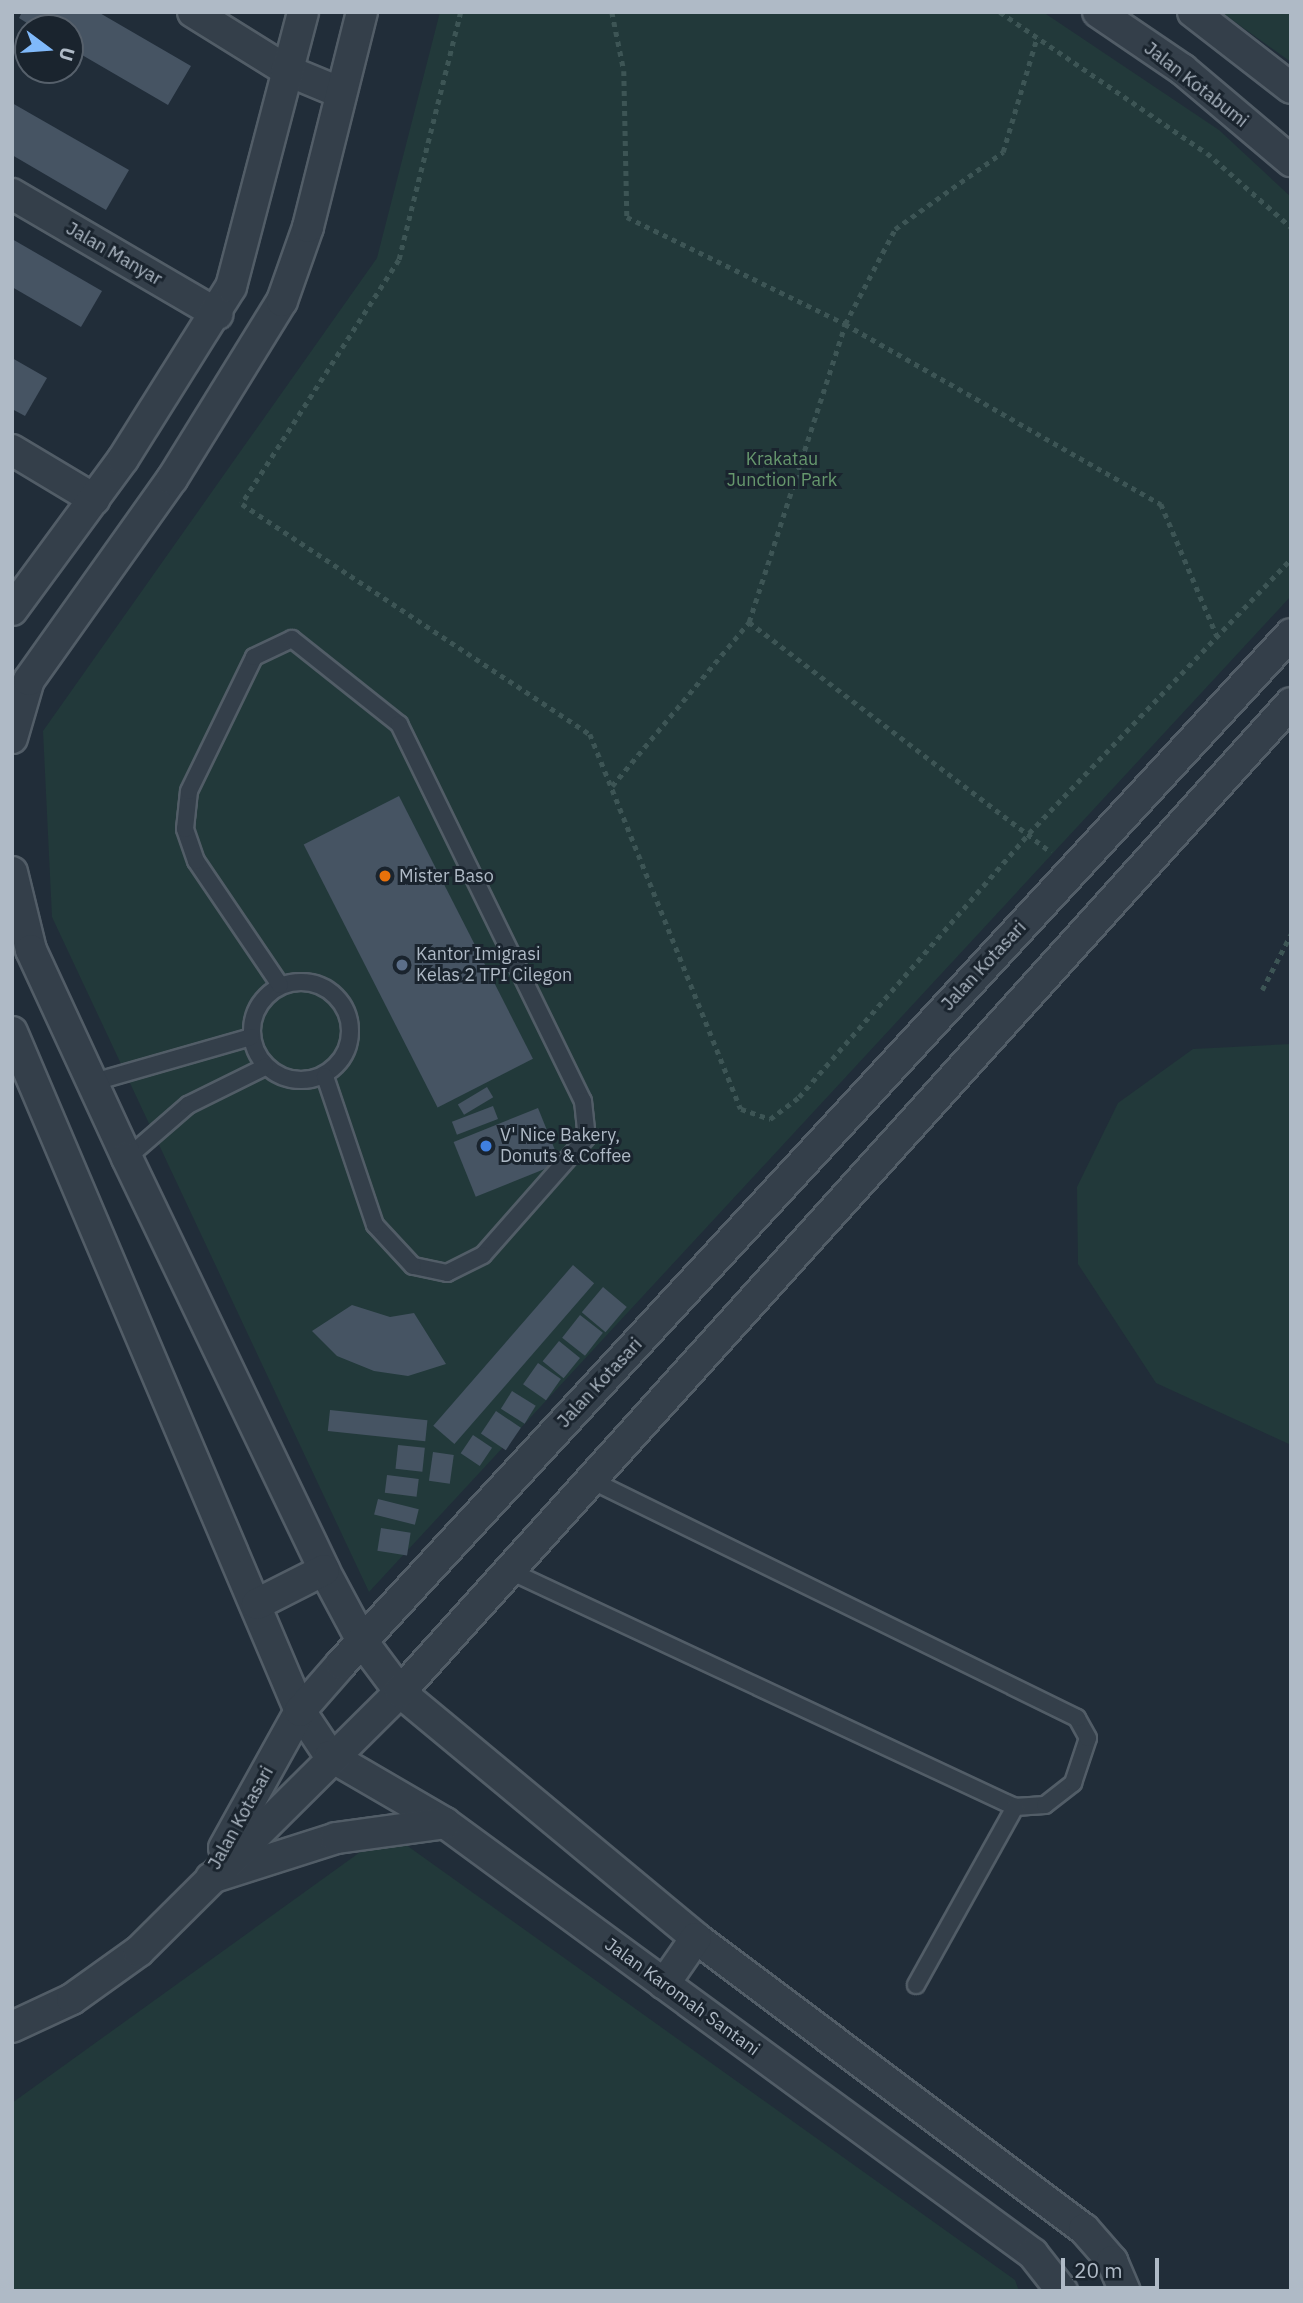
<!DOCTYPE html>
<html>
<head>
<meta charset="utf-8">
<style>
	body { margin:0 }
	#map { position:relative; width:1303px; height:2303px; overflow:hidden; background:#212d39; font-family:"IBM Plex Sans",sans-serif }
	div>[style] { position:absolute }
	.green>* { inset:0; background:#22393a }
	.building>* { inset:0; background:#465463; transform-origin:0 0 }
	.path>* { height:4.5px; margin-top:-2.25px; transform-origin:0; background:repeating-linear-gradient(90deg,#3d5555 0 5px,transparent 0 10px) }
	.roads { filter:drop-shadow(2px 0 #525d67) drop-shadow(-2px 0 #525d67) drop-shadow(0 2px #525d67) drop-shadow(0 -2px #525d67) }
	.service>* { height:16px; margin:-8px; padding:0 8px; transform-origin:8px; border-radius:8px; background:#343f4a }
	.service>.ring { margin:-8px; padding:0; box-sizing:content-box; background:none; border:16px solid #343f4a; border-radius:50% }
	.minor>* { height:30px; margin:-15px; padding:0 15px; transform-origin:15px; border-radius:15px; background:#343f4a }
	.dots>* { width:19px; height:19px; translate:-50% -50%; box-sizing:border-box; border:4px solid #1a242e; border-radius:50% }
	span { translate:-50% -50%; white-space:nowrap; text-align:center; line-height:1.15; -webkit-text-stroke:6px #1a242e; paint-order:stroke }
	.street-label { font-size:18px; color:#afbac6 }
	.park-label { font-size:18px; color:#66976d }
	.poi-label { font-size:18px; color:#afbac6 }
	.left { translate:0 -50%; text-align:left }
	.frame { position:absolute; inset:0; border:14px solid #afbac6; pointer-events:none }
	.north { position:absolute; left:14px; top:14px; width:70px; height:70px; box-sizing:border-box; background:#1a242e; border:2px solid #56606b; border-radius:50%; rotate:106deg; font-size:19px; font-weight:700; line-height:28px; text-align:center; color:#afbac6 }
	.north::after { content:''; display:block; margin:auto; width:24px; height:32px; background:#80b9fa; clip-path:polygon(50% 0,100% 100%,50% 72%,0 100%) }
	.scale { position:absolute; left:1061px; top:2258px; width:98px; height:32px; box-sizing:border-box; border:4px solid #afbac6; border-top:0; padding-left:9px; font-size:21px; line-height:24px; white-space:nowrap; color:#afbac6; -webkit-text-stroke:5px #1a242e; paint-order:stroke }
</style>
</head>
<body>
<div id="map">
	<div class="green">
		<div style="clip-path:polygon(440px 12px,1043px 12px,1219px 130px,1291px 197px,1291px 596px,369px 1592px,52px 917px,43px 731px,377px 258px)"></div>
		<div style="clip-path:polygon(1221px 12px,1291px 12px,1291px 62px)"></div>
		<div style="clip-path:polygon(1291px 1044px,1291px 1445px,1156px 1383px,1078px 1264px,1077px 1187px,1118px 1103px,1193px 1049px)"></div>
		<div style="clip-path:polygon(388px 1832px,1015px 2280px,1019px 2291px,12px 2291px,12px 2103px)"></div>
	</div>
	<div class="building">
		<div style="clip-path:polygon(22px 12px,98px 12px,191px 66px,168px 105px,70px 48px,70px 28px,35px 28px,19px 18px)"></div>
		<div style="clip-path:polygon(12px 103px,129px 170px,106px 210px,12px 155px)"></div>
		<div style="clip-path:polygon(12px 239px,102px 291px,81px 327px,12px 287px)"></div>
		<div style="clip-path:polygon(12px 358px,47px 378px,25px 416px,12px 409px)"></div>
		<div style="left:399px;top:796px;width:295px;height:107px;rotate:63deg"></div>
		<div style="left:487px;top:1087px;width:12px;height:34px;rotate:59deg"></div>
		<div style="left:493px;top:1106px;width:14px;height:44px;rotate:69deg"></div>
		<div style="left:538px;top:1108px;width:59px;height:91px;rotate:68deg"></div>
		<div style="left:573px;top:1265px;width:28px;height:213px;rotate:41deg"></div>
		<div style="left:603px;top:1287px;width:31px;height:33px;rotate:40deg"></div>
		<div style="clip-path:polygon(352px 1305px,390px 1317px,414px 1313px,446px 1364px,408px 1376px,374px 1371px,337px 1356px,312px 1331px)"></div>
		<div style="left:580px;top:1315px;width:29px;height:29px;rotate:38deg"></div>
		<div style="left:559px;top:1341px;width:27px;height:26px;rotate:39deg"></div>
		<div style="left:538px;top:1363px;width:28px;height:26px;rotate:35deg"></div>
		<div style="left:512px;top:1391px;width:28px;height:21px;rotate:32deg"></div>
		<div style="left:330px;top:1410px;width:98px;height:21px;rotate:6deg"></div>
		<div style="left:496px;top:1411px;width:30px;height:27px;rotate:34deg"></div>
		<div style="left:473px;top:1435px;width:23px;height:22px;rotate:34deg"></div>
		<div style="left:398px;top:1445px;width:27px;height:24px;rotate:6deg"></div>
		<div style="left:433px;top:1452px;width:21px;height:29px;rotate:8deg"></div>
		<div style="left:387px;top:1475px;width:32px;height:18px;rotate:7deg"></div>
		<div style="left:378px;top:1499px;width:42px;height:16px;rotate:14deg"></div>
		<div style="left:381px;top:1528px;width:30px;height:23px;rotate:9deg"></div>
	</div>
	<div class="path">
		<div style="left:461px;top:12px;width:256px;rotate:104deg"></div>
		<div style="left:399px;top:260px;width:290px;rotate:122.8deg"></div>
		<div style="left:242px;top:504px;width:417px;rotate:33.5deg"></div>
		<div style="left:590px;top:734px;width:404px;rotate:68.1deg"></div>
		<div style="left:741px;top:1109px;width:31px;rotate:19deg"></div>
		<div style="left:770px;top:1119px;width:36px;rotate:-37deg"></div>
		<div style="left:799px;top:1097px;width:350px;rotate:-48.9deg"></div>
		<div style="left:1029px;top:833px;width:379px;rotate:-46.3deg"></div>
		<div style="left:612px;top:12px;width:60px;rotate:78.5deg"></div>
		<div style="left:624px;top:71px;width:146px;rotate:88.8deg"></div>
		<div style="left:627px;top:217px;width:243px;rotate:26.1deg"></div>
		<div style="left:845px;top:324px;width:364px;rotate:29.7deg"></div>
		<div style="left:1161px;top:504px;width:143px;rotate:67deg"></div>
		<div style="left:1000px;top:12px;width:250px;rotate:34.3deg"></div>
		<div style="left:1207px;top:153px;width:112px;rotate:41.4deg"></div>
		<div style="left:749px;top:622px;width:313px;rotate:-72.1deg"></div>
		<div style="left:845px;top:324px;width:107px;rotate:-62.2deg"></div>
		<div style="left:895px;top:229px;width:133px;rotate:-35.5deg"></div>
		<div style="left:1003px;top:152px;width:120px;rotate:-73.5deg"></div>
		<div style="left:612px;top:786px;width:214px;rotate:-50.1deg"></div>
		<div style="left:749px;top:622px;width:380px;rotate:37.3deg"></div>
		<div style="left:1262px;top:990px;width:63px;rotate:-62.6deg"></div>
	</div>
	<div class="roads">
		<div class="service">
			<div class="ring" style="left:252px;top:982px;width:82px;height:82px"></div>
			<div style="left:280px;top:985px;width:150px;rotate:-124.1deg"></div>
			<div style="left:196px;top:861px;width:34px;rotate:-109deg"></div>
			<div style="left:185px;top:829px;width:38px;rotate:-84deg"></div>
			<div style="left:189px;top:791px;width:149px;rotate:-64.1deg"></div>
			<div style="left:254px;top:657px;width:42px;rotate:-25.3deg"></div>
			<div style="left:292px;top:639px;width:137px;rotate:38.5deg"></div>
			<div style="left:399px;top:724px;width:420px;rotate:64deg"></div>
			<div style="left:583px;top:1101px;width:36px;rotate:84deg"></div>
			<div style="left:587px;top:1137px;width:157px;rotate:131.4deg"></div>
			<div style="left:483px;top:1255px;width:40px;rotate:153.4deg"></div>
			<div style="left:447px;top:1273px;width:35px;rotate:-168deg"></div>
			<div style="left:413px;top:1266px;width:56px;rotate:-132.8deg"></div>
			<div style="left:375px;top:1225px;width:157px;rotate:-108.6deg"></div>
			<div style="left:94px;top:1082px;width:163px;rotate:-16deg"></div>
			<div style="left:127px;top:1158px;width:81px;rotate:-41deg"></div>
			<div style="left:188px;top:1105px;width:86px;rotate:-26.3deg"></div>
			<div style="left:510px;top:1571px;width:557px;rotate:25.05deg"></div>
			<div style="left:1015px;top:1807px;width:30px;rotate:-4deg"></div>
			<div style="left:1045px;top:1805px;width:36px;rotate:-38deg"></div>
			<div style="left:1073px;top:1783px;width:47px;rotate:-71.6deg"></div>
			<div style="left:1088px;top:1738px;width:23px;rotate:-119deg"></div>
			<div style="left:1077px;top:1718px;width:539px;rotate:-153.91deg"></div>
			<div style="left:916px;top:1985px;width:204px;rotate:-60.9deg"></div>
		</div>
		<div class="minor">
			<div style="left:193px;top:12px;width:110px;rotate:31.9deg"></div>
			<div style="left:286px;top:70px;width:57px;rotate:22.5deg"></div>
			<div style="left:1098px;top:12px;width:102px;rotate:34.2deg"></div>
			<div style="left:1182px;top:69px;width:143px;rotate:40.2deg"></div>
			<div style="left:1193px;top:12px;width:124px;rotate:37.8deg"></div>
			<div style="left:12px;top:194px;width:238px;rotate:30.3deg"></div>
			<div style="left:12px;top:450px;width:96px;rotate:30.9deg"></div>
			<div style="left:12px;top:610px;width:187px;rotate:-53.7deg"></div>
			<div style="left:123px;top:459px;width:203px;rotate:-57.9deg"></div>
			<div style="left:231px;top:287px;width:284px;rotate:-75.3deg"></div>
			<div style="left:12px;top:738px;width:60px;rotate:-73.7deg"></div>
			<div style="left:29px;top:680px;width:247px;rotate:-54.6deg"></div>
			<div style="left:172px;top:479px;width:209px;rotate:-58.3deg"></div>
			<div style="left:282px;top:301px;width:78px;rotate:-70.6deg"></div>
			<div style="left:308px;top:227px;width:222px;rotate:-75.9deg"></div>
			<div style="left:12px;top:872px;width:80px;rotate:76.3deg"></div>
			<div style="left:31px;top:950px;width:229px;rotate:65.2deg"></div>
			<div style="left:127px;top:1158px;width:457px;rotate:64.4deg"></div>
			<div style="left:324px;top:1570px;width:81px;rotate:61.8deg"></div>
			<div style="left:362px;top:1641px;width:64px;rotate:53.3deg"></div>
			<div style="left:400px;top:1692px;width:385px;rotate:39.7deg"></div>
			<div style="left:696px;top:1938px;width:485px;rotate:36.9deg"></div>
			<div style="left:1084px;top:2229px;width:43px;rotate:48.8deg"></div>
			<div style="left:1112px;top:2261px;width:33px;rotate:67deg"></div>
			<div style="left:12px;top:1032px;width:738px;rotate:67.02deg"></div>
			<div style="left:300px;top:1711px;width:54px;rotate:56.3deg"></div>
			<div style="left:330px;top:1756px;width:133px;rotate:30.2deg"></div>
			<div style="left:445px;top:1823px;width:729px;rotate:36.24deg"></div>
			<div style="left:1033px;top:2254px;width:47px;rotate:51.9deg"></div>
			<div style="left:257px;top:1604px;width:75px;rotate:-26.9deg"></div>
			<div style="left:224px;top:1848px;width:157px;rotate:-61deg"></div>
			<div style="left:300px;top:1711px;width:62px;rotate:-48.9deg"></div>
			<div style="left:341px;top:1664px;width:1401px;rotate:-47.31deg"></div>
			<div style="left:211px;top:1878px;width:131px;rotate:-17.7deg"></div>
			<div style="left:336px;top:1838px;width:110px;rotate:-7.8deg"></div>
			<div style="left:664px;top:1984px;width:56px;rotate:-55.2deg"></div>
			<div style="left:12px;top:2027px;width:66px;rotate:-25deg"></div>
			<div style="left:72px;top:1999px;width:82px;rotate:-35.6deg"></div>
			<div style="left:139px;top:1951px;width:368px;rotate:-44.8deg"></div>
			<div style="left:400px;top:1692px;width:1331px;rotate:-47.98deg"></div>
		</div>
	</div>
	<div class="dots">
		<div style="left:385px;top:876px;background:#e8710a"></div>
		<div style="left:402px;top:965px;background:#5c6f8a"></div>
		<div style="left:486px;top:1146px;background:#3f7fe0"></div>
	</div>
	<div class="street-label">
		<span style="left:1196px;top:85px;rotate:38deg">Jalan Kotabumi</span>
		<span style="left:114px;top:254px;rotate:30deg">Jalan Manyar</span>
		<span style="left:984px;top:966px;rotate:-47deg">Jalan Kotasari</span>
		<span style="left:600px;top:1383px;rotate:-47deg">Jalan Kotasari</span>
		<span style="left:241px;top:1818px;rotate:-61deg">Jalan Kotasari</span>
		<span style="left:682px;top:1997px;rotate:36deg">Jalan Karomah Santani</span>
	</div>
	<div class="park-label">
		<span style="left:782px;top:470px">Krakatau<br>Junction Park</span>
	</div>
	<div class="poi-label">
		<span class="left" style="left:399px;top:876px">Mister Baso</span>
		<span class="left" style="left:416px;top:965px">Kantor Imigrasi<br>Kelas 2 TPI Cilegon</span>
		<span class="left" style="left:500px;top:1146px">V' Nice Bakery,<br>Donuts &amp; Coffee</span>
	</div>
	<div class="frame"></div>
	<div class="north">U</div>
	<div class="scale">20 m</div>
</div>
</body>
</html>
